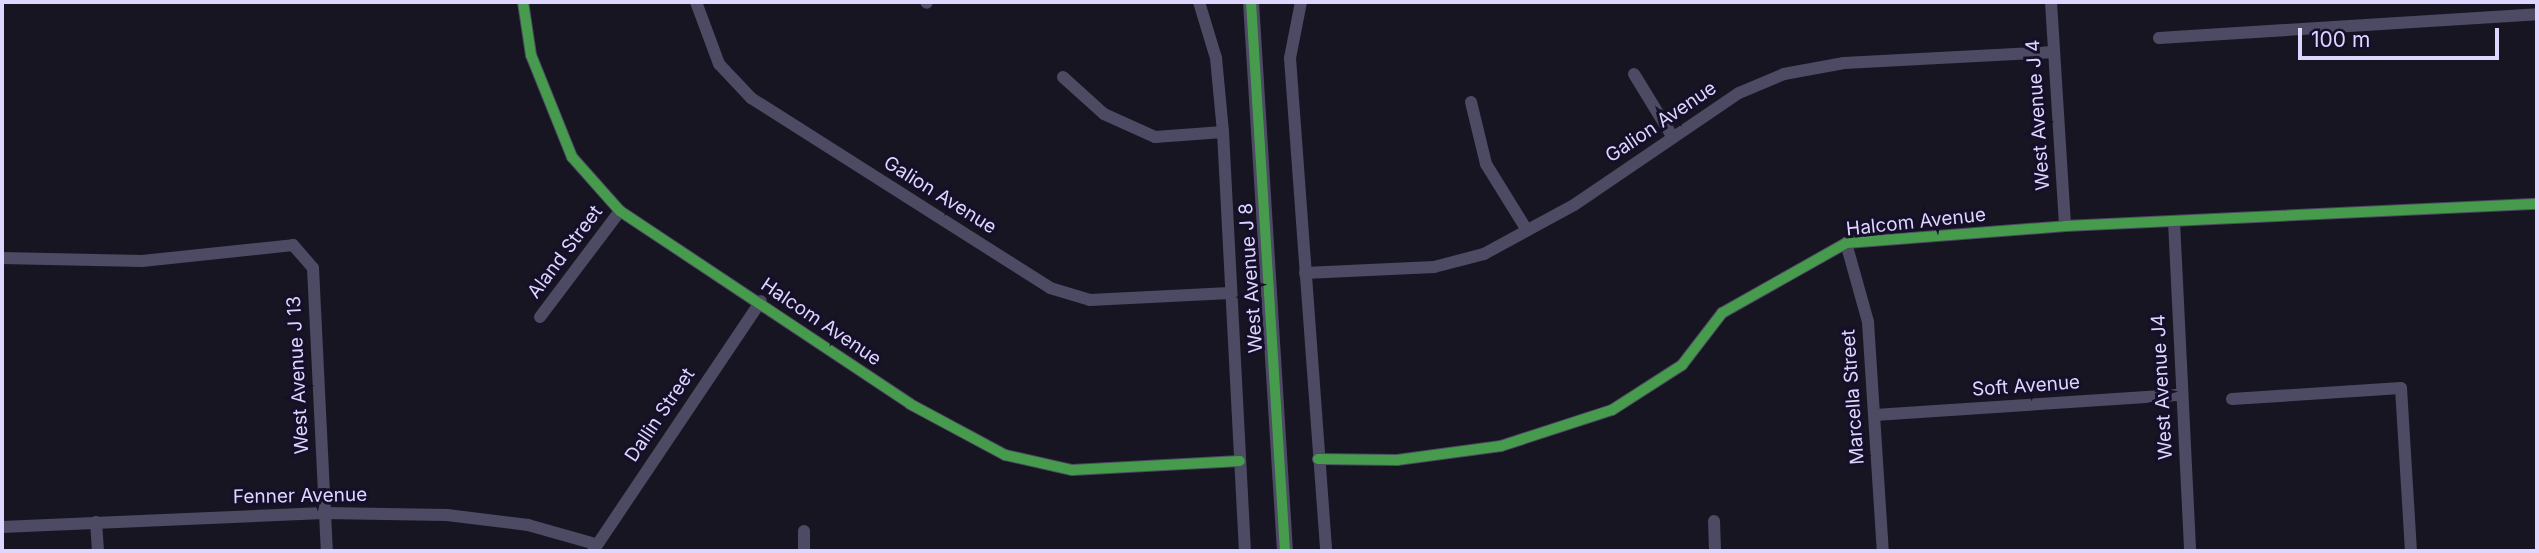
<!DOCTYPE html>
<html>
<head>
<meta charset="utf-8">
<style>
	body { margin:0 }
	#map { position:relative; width:2539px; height:553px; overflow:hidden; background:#181523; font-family:Inter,sans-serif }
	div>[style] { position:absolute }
	.minor>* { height:12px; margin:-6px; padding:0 6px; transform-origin:6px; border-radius:6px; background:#4d4a64 }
	.tertiary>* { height:16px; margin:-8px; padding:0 8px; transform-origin:8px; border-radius:8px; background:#4d4a64 }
	.cycleway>* { height:10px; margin:-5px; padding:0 5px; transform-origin:5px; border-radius:5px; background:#469c4c }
	span { translate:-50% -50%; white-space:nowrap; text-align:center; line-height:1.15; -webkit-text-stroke:6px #150f29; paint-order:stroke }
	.street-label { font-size:19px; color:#ded6ff }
	.frame { position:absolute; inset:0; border:4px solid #ded6ff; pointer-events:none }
	.scale { position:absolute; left:2298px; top:28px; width:201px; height:32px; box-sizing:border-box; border:4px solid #ded6ff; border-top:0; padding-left:9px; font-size:21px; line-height:24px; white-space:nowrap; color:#ded6ff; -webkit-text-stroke:5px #150f29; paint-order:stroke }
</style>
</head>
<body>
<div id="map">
	<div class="minor">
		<div style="left:523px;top:2px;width:54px;rotate:81.4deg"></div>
		<div style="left:531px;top:55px;width:110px;rotate:68.1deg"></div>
		<div style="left:572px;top:157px;width:72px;rotate:48.4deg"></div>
		<div style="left:620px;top:211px;width:348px;rotate:33.6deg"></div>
		<div style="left:910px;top:404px;width:108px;rotate:28.2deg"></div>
		<div style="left:1005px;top:455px;width:69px;rotate:12.6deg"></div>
		<div style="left:1072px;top:470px;width:168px;rotate:-3.1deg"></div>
		<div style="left:696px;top:2px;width:66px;rotate:69.6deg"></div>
		<div style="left:719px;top:64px;width:47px;rotate:46.7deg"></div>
		<div style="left:751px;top:98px;width:354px;rotate:32.4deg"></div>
		<div style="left:1050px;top:288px;width:42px;rotate:16.7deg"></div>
		<div style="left:1090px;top:300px;width:140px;rotate:-2.9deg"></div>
		<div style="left:926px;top:2px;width:1px;rotate:45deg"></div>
		<div style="left:1199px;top:2px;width:59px;rotate:73.1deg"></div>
		<div style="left:1216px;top:58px;width:74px;rotate:84.6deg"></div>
		<div style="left:1223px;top:132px;width:420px;rotate:87deg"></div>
		<div style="left:1301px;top:2px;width:57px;rotate:101.1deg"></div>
		<div style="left:1290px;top:58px;width:494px;rotate:85.8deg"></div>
		<div style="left:2051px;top:2px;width:224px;rotate:86.4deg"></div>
		<div style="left:2159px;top:38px;width:379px;rotate:-3.6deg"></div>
		<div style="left:1634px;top:74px;width:73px;rotate:58.5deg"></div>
		<div style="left:1063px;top:77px;width:55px;rotate:42.1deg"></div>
		<div style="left:1104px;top:114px;width:56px;rotate:24.3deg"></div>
		<div style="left:1155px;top:137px;width:68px;rotate:-4.2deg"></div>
		<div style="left:1471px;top:102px;width:64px;rotate:76.4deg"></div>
		<div style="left:1486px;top:164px;width:78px;rotate:58.2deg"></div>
		<div style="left:2174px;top:221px;width:330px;rotate:87.2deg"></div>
		<div style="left:1846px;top:243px;width:82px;rotate:74.4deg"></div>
		<div style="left:1868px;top:322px;width:229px;rotate:86.3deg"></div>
		<div style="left:2px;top:258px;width:140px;rotate:1.2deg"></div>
		<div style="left:142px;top:261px;width:152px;rotate:-6deg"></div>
		<div style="left:293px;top:245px;width:30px;rotate:49deg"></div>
		<div style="left:313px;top:268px;width:283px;rotate:87.2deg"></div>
		<div style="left:1305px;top:273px;width:129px;rotate:-2.7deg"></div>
		<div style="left:1434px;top:267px;width:52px;rotate:-14.6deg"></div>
		<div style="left:1484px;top:254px;width:102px;rotate:-28.6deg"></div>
		<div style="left:1574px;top:205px;width:199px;rotate:-34.2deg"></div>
		<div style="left:1739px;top:93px;width:49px;rotate:-22.9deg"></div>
		<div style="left:1784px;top:74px;width:61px;rotate:-10.4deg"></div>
		<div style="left:1844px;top:63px;width:210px;rotate:-3deg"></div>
		<div style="left:540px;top:317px;width:133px;rotate:-53deg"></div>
		<div style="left:2232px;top:399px;width:169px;rotate:-3.7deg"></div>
		<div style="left:2401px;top:388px;width:163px;rotate:86.5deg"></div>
		<div style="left:1875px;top:415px;width:306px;rotate:-3.8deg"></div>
		<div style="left:1318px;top:459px;width:79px;rotate:0.7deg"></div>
		<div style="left:1397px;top:460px;width:105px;rotate:-7.7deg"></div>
		<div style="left:1501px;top:446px;width:117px;rotate:-18deg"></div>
		<div style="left:1612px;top:410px;width:83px;rotate:-32.7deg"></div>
		<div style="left:1682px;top:365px;width:66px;rotate:-52.4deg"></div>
		<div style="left:1722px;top:313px;width:142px;rotate:-29.4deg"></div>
		<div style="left:1846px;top:243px;width:220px;rotate:-4.4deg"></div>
		<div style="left:2065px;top:226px;width:473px;rotate:-2.7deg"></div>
		<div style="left:1714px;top:521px;width:30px;rotate:88deg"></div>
		<div style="left:96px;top:522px;width:29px;rotate:86deg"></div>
		<div style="left:2px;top:527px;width:322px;rotate:-2.5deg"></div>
		<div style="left:324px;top:513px;width:123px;rotate:0.9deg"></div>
		<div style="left:447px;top:515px;width:82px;rotate:7deg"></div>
		<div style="left:528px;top:525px;width:70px;rotate:15.8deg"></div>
		<div style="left:804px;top:531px;width:20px;rotate:90deg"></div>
		<div style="left:593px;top:551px;width:301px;rotate:-56.1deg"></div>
	</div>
	<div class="tertiary">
		<div style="left:1251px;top:2px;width:550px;rotate:86.46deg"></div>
	</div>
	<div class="cycleway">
		<div style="left:523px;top:2px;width:54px;rotate:81.4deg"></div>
		<div style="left:531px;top:55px;width:110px;rotate:68.1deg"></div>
		<div style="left:572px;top:157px;width:72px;rotate:48.4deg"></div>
		<div style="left:620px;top:211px;width:348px;rotate:33.6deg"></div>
		<div style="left:910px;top:404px;width:108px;rotate:28.2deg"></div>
		<div style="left:1005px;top:455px;width:69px;rotate:12.6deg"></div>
		<div style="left:1072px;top:470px;width:168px;rotate:-3.1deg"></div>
		<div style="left:1251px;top:2px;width:550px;rotate:86.46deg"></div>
		<div style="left:1318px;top:459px;width:79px;rotate:0.7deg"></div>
		<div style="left:1397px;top:460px;width:105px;rotate:-7.7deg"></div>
		<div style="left:1501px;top:446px;width:117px;rotate:-18deg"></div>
		<div style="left:1612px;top:410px;width:83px;rotate:-32.7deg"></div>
		<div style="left:1682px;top:365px;width:66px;rotate:-52.4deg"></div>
		<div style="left:1722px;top:313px;width:142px;rotate:-29.4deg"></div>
		<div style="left:1846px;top:243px;width:220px;rotate:-4.4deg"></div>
		<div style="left:2065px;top:226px;width:473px;rotate:-2.7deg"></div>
	</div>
	<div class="street-label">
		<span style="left:2038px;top:115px;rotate:-94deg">West Avenue J 4</span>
		<span style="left:1661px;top:122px;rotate:-34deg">Galion Avenue</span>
		<span style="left:940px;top:195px;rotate:32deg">Galion Avenue</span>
		<span style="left:1916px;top:222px;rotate:-6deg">Halcom Avenue</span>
		<span style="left:565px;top:252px;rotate:-53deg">Aland Street</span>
		<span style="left:1251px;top:278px;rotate:-94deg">West Avenue J 8</span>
		<span style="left:821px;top:322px;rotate:34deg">Halcom Avenue</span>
		<span style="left:298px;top:375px;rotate:-93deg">West Avenue J 13</span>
		<span style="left:2026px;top:386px;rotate:-4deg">Soft Avenue</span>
		<span style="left:2162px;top:387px;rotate:-93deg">West Avenue J4</span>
		<span style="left:1853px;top:397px;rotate:-94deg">Marcella Street</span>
		<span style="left:660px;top:415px;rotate:-56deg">Dallin Street</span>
		<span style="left:300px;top:496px;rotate:-1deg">Fenner Avenue</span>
	</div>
	<div class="frame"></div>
	<div class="scale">100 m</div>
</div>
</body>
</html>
